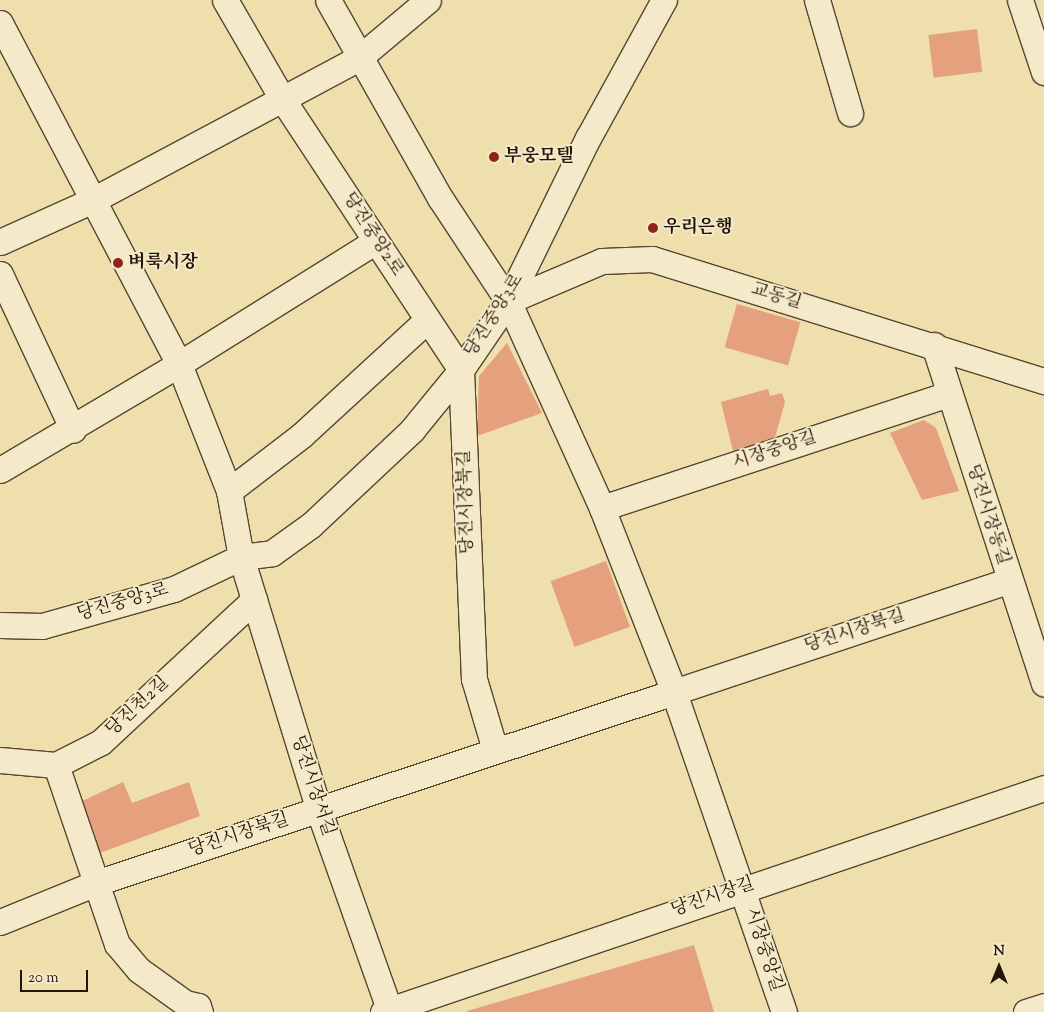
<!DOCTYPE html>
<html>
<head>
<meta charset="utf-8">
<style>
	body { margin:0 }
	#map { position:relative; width:1044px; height:1012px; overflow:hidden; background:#eedfad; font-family:"Sorts Mill Goudy","Noto Serif KR",serif }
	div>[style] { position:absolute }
	.building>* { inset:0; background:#e5a07e; transform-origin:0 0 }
	.roads { filter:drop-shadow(1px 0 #564730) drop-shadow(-1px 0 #564730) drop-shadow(0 1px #564730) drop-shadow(0 -1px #564730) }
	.minor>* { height:25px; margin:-12.5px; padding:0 12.5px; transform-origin:12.5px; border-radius:12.5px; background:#f4eaca }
	.dots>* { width:14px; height:14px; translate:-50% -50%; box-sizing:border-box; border:2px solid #f4eaca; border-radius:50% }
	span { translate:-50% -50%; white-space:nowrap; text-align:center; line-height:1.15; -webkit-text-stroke:4px #f4eaca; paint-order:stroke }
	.poi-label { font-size:18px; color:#241407; font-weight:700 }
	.left { translate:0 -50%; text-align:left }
	.street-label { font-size:18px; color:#241407 }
	.north { position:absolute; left:974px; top:942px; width:50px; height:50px; -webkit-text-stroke:4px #f4eaca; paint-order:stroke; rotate:0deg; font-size:14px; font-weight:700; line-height:20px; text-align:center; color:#241407 }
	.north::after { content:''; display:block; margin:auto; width:18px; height:22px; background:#241407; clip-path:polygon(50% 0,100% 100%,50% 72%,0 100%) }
	.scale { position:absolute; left:20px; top:970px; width:68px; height:22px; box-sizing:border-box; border:2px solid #241407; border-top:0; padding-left:6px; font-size:15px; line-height:18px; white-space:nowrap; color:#241407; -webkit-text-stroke:4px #f4eaca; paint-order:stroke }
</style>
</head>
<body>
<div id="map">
	<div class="building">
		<div style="left:977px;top:29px;width:43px;height:49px;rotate:83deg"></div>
		<div style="left:737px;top:304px;width:66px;height:45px;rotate:16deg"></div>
		<div style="clip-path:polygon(507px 343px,542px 413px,477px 436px,479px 376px)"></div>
		<div style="clip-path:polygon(768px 389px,770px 396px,782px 393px,785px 402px,774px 441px,733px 451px,721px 402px)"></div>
		<div style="clip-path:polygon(924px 420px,936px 428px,959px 491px,922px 500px,890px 433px)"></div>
		<div style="left:606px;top:561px;width:70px;height:59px;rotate:70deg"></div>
		<div style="clip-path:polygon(123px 782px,132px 803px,189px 782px,200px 816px,97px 854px,80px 802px)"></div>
		<div style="clip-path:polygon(694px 945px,714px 1012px,467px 1012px,467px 1011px)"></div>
	</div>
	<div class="roads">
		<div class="minor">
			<div style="left:225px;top:0;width:116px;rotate:59.9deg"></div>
			<div style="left:283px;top:100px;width:323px;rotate:56.6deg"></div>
			<div style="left:817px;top:0;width:118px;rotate:73.7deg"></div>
			<div style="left:1020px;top:0;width:76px;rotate:71.6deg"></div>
			<div style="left:0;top:23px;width:385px;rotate:62.3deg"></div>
			<div style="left:179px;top:364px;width:232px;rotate:-32deg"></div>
			<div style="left:0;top:242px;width:100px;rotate:-24.3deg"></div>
			<div style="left:91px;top:201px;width:304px;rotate:-28.1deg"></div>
			<div style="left:359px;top:58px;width:90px;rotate:-40deg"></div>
			<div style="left:0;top:274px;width:172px;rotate:64.9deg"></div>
			<div style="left:508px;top:301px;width:102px;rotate:-23.1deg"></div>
			<div style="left:602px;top:261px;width:50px;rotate:-2.3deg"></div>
			<div style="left:652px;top:259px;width:411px;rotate:17.3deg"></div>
			<div style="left:427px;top:320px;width:170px;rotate:137.4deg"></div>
			<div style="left:302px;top:435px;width:92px;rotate:142.5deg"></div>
			<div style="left:229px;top:491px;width:67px;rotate:79.7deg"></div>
			<div style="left:241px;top:557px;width:31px;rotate:-7deg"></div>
			<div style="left:272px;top:553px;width:48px;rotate:-35.7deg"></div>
			<div style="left:311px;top:525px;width:139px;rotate:-43.2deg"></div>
			<div style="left:412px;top:430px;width:77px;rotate:-50.8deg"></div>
			<div style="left:461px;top:370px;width:83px;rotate:-55.7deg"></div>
			<div style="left:508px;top:301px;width:182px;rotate:-63.9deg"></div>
			<div style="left:588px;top:138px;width:158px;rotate:-61.2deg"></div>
			<div style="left:934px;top:345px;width:356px;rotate:72deg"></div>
			<div style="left:461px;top:370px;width:309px;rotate:87.6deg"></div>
			<div style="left:474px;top:679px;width:74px;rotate:73.5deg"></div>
			<div style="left:0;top:470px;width:208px;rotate:-30.6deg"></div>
			<div style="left:179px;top:364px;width:136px;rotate:68.5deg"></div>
			<div style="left:602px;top:508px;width:364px;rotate:-18.2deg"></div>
			<div style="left:0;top:625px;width:42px;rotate:1.4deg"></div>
			<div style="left:42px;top:626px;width:137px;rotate:-15.7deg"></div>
			<div style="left:174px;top:589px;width:74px;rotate:-25.5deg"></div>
			<div style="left:241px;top:557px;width:266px;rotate:72.9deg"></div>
			<div style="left:319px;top:811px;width:213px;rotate:70.5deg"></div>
			<div style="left:0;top:760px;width:56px;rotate:5.1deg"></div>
			<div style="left:56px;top:765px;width:51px;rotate:-27.1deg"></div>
			<div style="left:101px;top:742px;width:209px;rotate:-42.9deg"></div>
			<div style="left:56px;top:765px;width:189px;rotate:71.2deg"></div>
			<div style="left:117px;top:944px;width:34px;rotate:50deg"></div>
			<div style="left:139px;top:970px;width:57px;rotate:35.7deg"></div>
			<div style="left:185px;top:1003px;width:13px;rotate:13deg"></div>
			<div style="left:198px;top:1006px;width:6px;rotate:72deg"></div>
			<div style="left:0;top:922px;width:104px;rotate:-22.1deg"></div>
			<div style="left:96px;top:883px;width:609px;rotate:-18.29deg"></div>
			<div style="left:674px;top:692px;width:198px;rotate:-111.4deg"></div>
			<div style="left:602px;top:508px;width:227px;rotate:-114.4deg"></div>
			<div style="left:508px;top:301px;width:123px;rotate:-123.4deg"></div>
			<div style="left:440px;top:198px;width:227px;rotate:-119.5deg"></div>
			<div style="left:383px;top:1012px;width:698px;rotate:-18.72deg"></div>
			<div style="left:784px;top:1012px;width:338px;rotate:-109deg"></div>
			<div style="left:674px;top:692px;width:352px;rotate:-18.4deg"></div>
			<div style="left:1026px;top:1012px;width:19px;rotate:-18deg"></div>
		</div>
	</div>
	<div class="dots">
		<div style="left:494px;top:157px;background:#8f2418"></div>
		<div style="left:653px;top:228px;background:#8f2418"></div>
		<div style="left:118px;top:263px;background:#8f2418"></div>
	</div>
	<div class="poi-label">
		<span class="left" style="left:504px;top:157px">부웅모텔</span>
		<span class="left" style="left:663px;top:228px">우리은행</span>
		<span class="left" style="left:128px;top:263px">벼룩시장</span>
	</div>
	<div class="street-label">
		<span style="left:372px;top:235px;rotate:57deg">당진중앙2로</span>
		<span style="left:776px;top:297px;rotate:17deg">교동길</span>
		<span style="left:495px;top:316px;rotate:-58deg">당진중앙3로</span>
		<span style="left:775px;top:451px;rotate:-18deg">시장중앙길</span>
		<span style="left:467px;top:502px;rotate:-92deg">당진시장북길</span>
		<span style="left:987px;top:515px;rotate:72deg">당진시장동길</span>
		<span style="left:123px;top:603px;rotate:-16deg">당진중앙3로</span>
		<span style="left:855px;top:632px;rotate:-18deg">당진시장북길</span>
		<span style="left:138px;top:707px;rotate:-43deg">당진천2길</span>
		<span style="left:312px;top:786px;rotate:72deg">당진시장서길</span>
		<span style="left:239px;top:836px;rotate:-18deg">당진시장북길</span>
		<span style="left:713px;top:898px;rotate:-19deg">당진시장길</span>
		<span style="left:763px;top:950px;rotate:72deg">시장중앙길</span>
	</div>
	<div class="north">N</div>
	<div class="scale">20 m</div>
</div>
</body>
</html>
